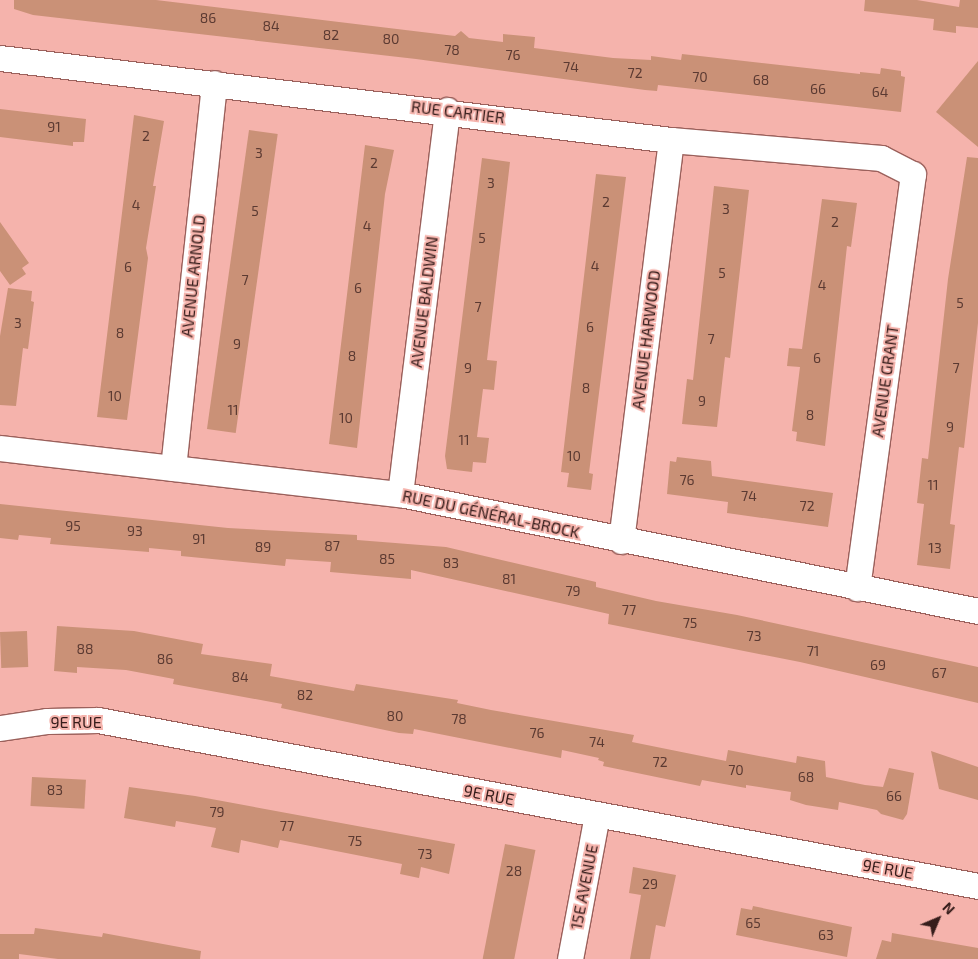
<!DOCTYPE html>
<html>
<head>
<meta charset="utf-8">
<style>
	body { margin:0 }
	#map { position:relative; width:978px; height:959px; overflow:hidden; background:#f5b3ac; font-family:"Exo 2",sans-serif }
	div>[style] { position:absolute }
	.building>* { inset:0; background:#ca9177; transform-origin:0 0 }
	.roads { filter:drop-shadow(1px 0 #9b605b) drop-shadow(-1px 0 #9b605b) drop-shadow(0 1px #9b605b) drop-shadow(0 -1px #9b605b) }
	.street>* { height:25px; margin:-12.5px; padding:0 12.5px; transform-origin:12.5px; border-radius:12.5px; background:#fff }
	span { translate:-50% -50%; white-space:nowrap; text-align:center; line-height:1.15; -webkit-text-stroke:4px #f5b3ac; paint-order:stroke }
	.number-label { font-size:14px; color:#5b3a32 }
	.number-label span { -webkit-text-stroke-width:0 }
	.street-label { font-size:16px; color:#361d1b }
	.north { position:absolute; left:913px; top:894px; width:50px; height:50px; -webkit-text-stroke:4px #f5b3ac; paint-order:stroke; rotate:45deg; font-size:14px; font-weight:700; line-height:20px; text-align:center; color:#361d1b }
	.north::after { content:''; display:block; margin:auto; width:18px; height:22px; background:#361d1b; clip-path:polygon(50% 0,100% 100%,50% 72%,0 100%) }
</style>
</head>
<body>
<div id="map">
	<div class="building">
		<div style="clip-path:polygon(14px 0,156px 0,455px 36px,461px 31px,469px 38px,503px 42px,503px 34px,535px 37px,534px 48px,613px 58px,651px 60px,651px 56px,681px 60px,682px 54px,860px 74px,860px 72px,880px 74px,881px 68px,901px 71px,901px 76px,905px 77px,901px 112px,658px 85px,657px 91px,645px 90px,416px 59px,33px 15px,14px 9px)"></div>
		<div style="clip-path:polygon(865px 0,917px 0,959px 7px,960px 0,978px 0,978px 28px,956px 26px,956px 33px,933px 30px,934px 19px,864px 11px)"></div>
		<div style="clip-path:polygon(978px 61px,978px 147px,936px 112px)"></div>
		<div style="clip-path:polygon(0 109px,86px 119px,84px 142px,73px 142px,73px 146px,0 137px)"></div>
		<div style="clip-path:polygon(134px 115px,164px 121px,153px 186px,156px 186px,146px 248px,148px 258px,127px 420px,97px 417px)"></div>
		<div style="left:249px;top:130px;width:29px;height:302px;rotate:8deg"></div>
		<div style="clip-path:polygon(365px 145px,394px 150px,385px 194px,357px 448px,329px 444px)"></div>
		<div style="clip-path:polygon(967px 157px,978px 158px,978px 323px,964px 448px,959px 447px,950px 524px,955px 525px,950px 569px,917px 565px,924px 504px,917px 503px,922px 458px,928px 459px,948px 279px)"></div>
		<div style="clip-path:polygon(482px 158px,510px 162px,487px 360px,497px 361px,494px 390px,483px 389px,477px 437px,489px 438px,486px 463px,473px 462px,472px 472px,447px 469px,445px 456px)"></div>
		<div style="clip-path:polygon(596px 174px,626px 177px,589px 473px,593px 474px,591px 490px,567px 487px,569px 473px,561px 472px)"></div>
		<div style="clip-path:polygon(714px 186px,749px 190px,730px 358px,725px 357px,717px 427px,682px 424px,687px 379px,693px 380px)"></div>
		<div style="clip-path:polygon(822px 199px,857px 203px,851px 247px,847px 246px,825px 446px,796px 441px,797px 432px,792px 431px,800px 367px,787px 366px,789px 348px,802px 349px)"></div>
		<div style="clip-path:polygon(0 222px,29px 263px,22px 268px,26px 274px,10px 285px,0 271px)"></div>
		<div style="clip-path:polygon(8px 288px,32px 291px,31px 301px,34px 302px,28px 349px,23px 348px,16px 406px,0 405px,0 336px)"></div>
		<div style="clip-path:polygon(677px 457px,711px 461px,712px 476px,833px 493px,828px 527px,727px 513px,728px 502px,667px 494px,670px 461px,676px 462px)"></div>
		<div style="clip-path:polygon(0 504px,228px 528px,357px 535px,357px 540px,446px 547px,596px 582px,596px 587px,656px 601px,737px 615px,978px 667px,978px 703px,800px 662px,608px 624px,609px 614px,411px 570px,411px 579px,330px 572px,331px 562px,286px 559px,285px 566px,181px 556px,181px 551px,149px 548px,149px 552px,50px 544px,51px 538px,19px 535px,18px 540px,0 538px)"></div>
		<div style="clip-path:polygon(57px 626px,134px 631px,203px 644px,201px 654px,272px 664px,270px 676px,354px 691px,356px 684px,458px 700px,457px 703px,491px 710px,634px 735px,632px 742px,726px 761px,728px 750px,796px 763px,797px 756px,825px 761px,826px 777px,865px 785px,883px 787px,889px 768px,914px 773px,907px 814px,903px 820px,881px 814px,877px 810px,839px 802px,838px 810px,806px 805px,790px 800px,791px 792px,746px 785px,746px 788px,702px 780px,700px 786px,603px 766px,604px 762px,598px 760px,599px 758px,562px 750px,561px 758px,414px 729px,413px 734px,399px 733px,281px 708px,282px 704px,173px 684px,174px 679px,126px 670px,77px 667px,77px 673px,54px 671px)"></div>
		<div style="left:27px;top:631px;width:36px;height:27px;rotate:88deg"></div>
		<div style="clip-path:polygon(931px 751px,978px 767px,978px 800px,939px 789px)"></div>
		<div style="left:32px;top:777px;width:54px;height:29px;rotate:3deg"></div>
		<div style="clip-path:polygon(129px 787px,195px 796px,455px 844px,449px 874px,421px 867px,419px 878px,400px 874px,402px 864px,280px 840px,278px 848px,241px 840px,239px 853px,211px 847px,216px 828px,176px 821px,175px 827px,124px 818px)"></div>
		<div style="left:505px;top:844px;width:31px;height:117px;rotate:11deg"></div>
		<div style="clip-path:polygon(633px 867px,676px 875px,665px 927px,656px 925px,650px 959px,630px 959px,641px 895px,629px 893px)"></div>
		<div style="clip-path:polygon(753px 906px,852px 927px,847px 957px,736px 935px,741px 908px,752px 910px)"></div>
		<div style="clip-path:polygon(35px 928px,102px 937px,103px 933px,201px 951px,200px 959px,58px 959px,19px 954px,19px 959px,0 959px,0 934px,34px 934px)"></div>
		<div style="clip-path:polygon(892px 933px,978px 948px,978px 959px,876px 959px,882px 940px,891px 942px)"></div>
	</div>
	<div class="roads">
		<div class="street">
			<div style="left:0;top:58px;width:676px;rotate:6.97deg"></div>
			<div style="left:671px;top:140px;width:211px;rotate:4.9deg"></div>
			<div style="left:881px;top:158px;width:36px;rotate:27deg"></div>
			<div style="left:913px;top:174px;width:418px;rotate:97.7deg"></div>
			<div style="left:0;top:448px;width:403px;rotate:6.6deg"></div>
			<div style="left:400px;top:494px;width:590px;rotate:11.44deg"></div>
			<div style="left:173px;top:468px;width:387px;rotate:-83.9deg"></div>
			<div style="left:400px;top:494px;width:387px;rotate:-83deg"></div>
			<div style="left:621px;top:541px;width:404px;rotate:-82.9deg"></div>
			<div style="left:0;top:728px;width:48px;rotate:-8.5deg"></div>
			<div style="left:47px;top:721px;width:51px;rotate:-1.1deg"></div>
			<div style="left:98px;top:720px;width:896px;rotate:10.68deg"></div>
			<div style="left:570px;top:959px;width:147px;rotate:-79.4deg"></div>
		</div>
	</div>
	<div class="number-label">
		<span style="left:208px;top:18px">86</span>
		<span style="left:271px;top:26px">84</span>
		<span style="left:331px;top:35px">82</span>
		<span style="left:391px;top:39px">80</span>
		<span style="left:452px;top:50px">78</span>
		<span style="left:513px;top:55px">76</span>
		<span style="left:571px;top:67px">74</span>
		<span style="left:635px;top:73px">72</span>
		<span style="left:700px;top:77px">70</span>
		<span style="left:761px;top:80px">68</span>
		<span style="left:818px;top:89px">66</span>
		<span style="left:880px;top:92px">64</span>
		<span style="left:54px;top:127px">91</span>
		<span style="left:146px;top:136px">2</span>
		<span style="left:259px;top:153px">3</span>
		<span style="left:374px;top:163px">2</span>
		<span style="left:491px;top:183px">3</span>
		<span style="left:606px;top:202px">2</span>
		<span style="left:136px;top:205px">4</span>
		<span style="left:726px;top:209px">3</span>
		<span style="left:255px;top:211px">5</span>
		<span style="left:835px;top:222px">2</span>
		<span style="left:367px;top:226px">4</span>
		<span style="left:482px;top:238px">5</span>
		<span style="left:595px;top:266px">4</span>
		<span style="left:128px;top:267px">6</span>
		<span style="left:722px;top:273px">5</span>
		<span style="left:245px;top:280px">7</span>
		<span style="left:822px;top:285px">4</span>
		<span style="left:358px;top:288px">6</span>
		<span style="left:960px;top:303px">5</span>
		<span style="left:478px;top:307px">7</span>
		<span style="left:18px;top:323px">3</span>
		<span style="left:590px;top:327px">6</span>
		<span style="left:120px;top:333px">8</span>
		<span style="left:711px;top:339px">7</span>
		<span style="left:237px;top:344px">9</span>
		<span style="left:352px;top:356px">8</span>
		<span style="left:817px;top:358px">6</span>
		<span style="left:468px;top:368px">9</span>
		<span style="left:956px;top:368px">7</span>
		<span style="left:586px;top:388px">8</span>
		<span style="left:115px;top:396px">10</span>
		<span style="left:702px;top:401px">9</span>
		<span style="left:233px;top:410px">11</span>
		<span style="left:810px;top:415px">8</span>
		<span style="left:346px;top:418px">10</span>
		<span style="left:950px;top:427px">9</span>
		<span style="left:464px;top:440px">11</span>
		<span style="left:574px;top:456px">10</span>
		<span style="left:687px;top:480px">76</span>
		<span style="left:933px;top:485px">11</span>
		<span style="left:749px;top:496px">74</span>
		<span style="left:807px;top:506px">72</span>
		<span style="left:73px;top:526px">95</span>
		<span style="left:135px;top:531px">93</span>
		<span style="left:199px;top:539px">91</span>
		<span style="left:332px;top:546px">87</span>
		<span style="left:263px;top:547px">89</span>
		<span style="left:935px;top:548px">13</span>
		<span style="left:387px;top:559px">85</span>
		<span style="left:451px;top:563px">83</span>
		<span style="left:509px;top:579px">81</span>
		<span style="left:573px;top:591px">79</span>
		<span style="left:629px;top:610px">77</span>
		<span style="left:690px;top:623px">75</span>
		<span style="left:754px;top:636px">73</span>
		<span style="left:85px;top:649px">88</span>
		<span style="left:813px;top:651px">71</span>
		<span style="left:165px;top:659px">86</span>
		<span style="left:878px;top:665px">69</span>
		<span style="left:939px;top:673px">67</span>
		<span style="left:240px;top:677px">84</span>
		<span style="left:305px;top:695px">82</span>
		<span style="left:395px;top:716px">80</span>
		<span style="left:459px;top:719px">78</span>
		<span style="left:537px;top:733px">76</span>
		<span style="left:597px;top:742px">74</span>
		<span style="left:660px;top:762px">72</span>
		<span style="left:736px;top:770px">70</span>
		<span style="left:806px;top:777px">68</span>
		<span style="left:55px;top:790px">83</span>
		<span style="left:894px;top:796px">66</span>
		<span style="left:217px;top:812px">79</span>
		<span style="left:287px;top:826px">77</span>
		<span style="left:355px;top:841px">75</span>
		<span style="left:425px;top:854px">73</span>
		<span style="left:514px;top:871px">28</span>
		<span style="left:650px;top:884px">29</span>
		<span style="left:753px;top:923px">65</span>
		<span style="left:826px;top:935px">63</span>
	</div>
	<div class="street-label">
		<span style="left:458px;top:112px;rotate:7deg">RUE CARTIER</span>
		<span style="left:193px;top:276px;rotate:-84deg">AVENUE ARNOLD</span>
		<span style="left:424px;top:302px;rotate:-83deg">AVENUE BALDWIN</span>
		<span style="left:646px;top:340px;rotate:-83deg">AVENUE HARWOOD</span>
		<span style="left:885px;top:381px;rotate:-82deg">AVENUE GRANT</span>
		<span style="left:491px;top:514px;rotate:12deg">RUE DU GÉNÉRAL-BROCK</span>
		<span style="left:76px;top:722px">9E RUE</span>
		<span style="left:489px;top:795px;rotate:11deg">9E RUE</span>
		<span style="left:888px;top:869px;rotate:10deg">9E RUE</span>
		<span style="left:584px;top:887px;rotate:-79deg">15E AVENUE</span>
	</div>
	<div class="north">N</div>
</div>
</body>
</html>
